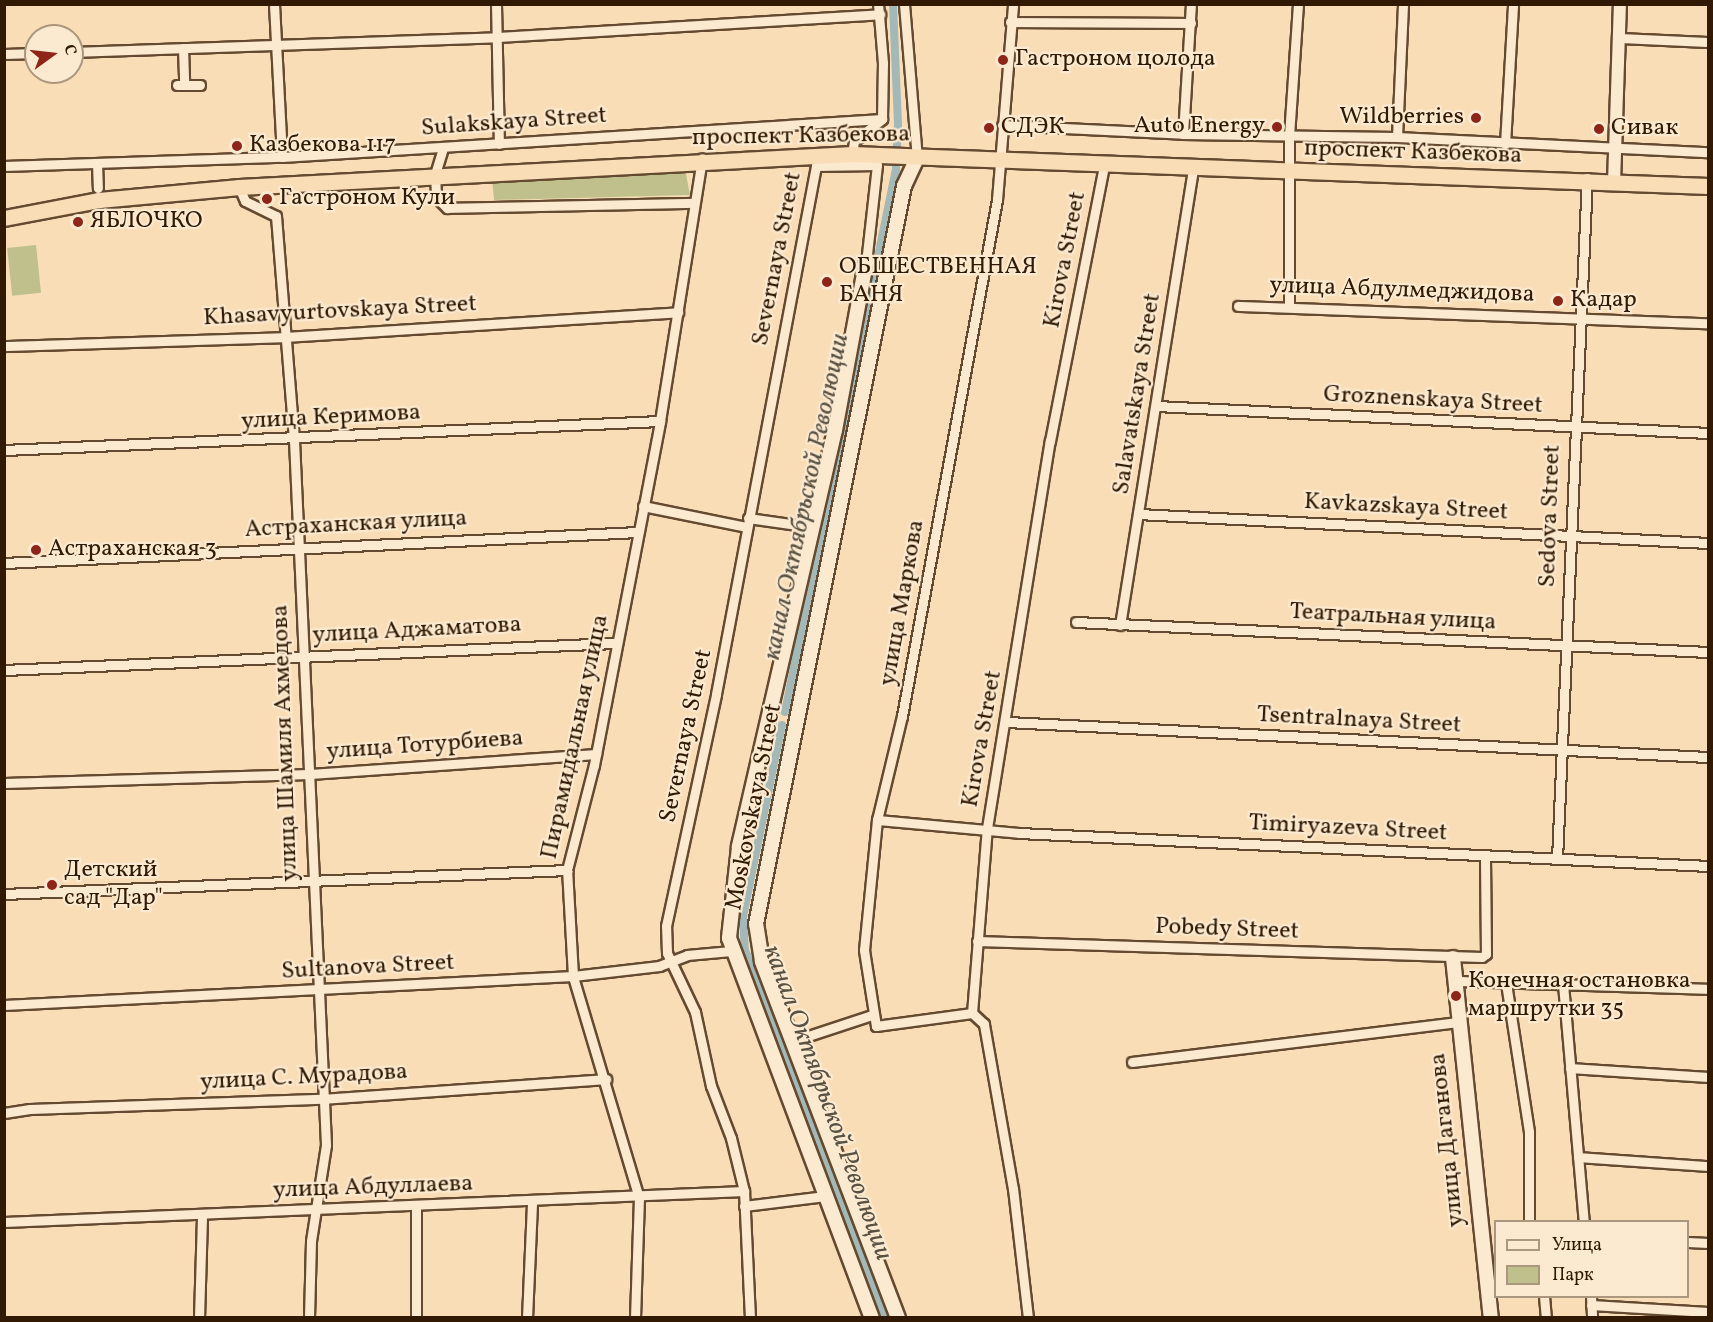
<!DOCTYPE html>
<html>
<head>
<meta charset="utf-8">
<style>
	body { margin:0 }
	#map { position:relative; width:1713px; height:1322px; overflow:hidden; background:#f9ddb6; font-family:Vollkorn,serif }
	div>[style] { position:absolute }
	.green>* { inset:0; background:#c0c08c; transform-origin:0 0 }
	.canal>* { height:8px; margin:-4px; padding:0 4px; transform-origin:4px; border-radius:4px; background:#a2b9b8 }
	.roads { filter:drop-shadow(2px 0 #644a30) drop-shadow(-2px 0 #644a30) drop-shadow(0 2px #644a30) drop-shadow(0 -2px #644a30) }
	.minor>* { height:9px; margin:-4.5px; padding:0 4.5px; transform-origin:4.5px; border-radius:4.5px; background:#fbe9d0 }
	.tertiary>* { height:12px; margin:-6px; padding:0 6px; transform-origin:6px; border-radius:6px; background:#fbe9d0 }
	.secondary>* { height:14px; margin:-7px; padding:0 7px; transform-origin:7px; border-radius:7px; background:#fbe9d0 }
	.trunk>* { height:15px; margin:-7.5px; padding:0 7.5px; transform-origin:7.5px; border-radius:7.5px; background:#f9ddb6 }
	.dots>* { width:16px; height:16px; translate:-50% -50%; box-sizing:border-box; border:3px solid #fbe9d0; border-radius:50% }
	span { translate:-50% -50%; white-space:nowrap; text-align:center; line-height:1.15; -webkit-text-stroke:4.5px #fbe9d0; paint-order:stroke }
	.poi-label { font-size:24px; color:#321903 }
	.left { translate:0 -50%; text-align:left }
	.right { translate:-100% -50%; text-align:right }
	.street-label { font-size:24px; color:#321903 }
	.water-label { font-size:26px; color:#595142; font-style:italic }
	.frame { position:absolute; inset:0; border:6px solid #321903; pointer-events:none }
	.legend { position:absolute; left:1494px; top:1220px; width:195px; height:78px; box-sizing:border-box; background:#fbe9d0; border:2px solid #ab967e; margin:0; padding:8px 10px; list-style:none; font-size:18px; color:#321903 }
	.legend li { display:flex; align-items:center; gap:12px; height:30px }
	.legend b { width:30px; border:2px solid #ab967e }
	.north { position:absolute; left:24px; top:24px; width:60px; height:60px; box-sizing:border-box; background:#fbe9d0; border:2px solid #ab967e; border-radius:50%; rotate:75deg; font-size:16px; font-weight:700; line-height:24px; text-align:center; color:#321903 }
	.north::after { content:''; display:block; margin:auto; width:21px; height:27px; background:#8f2418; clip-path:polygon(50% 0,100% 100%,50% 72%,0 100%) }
</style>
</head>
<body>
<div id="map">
	<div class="green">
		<div style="clip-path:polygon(685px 169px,690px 195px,494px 200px,492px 178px)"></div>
		<div style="left:36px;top:245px;width:48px;height:29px;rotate:84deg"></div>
	</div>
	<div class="canal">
		<div style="left:785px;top:712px;width:554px;rotate:-78.45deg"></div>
		<div style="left:896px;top:169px;width:45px;rotate:-87.5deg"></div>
		<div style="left:898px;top:124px;width:120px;rotate:-92.4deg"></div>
		<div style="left:782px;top:725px;width:195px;rotate:101.5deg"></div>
		<div style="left:743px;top:916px;width:34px;rotate:87deg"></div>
		<div style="left:745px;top:950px;width:394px;rotate:69.2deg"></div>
	</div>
	<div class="roads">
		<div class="minor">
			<div style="left:274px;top:4px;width:153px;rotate:87deg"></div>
			<div style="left:496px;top:4px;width:140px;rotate:88.8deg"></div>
			<div style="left:904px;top:4px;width:155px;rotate:85.2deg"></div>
			<div style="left:1010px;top:22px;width:181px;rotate:0.3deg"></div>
			<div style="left:1619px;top:38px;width:89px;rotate:2.6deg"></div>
			<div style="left:183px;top:48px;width:37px;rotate:88deg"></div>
			<div style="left:72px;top:52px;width:426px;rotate:-2deg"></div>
			<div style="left:498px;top:37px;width:383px;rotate:-3.4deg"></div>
			<div style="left:4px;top:54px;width:32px;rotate:-2deg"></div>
			<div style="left:177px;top:85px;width:23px"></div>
			<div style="left:1002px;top:125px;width:181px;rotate:2.8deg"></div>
			<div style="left:1183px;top:134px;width:214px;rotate:0.8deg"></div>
			<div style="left:1397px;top:137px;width:311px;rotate:2.8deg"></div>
			<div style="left:1183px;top:134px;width:130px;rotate:-86.5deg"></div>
			<div style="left:1397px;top:137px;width:133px;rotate:-87.4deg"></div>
			<div style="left:1505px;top:144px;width:140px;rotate:-86.7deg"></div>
			<div style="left:443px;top:148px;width:28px;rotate:107deg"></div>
			<div style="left:435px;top:175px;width:22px;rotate:87deg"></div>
			<div style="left:436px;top:197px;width:16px;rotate:45deg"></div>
			<div style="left:447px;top:208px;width:246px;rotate:-1.2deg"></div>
			<div style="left:852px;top:154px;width:13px;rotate:-81deg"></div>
			<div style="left:854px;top:141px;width:36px;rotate:-38deg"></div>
			<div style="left:882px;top:119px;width:56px;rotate:-89deg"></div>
			<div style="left:883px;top:63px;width:59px;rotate:-94.8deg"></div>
			<div style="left:97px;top:163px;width:25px;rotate:88deg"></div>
			<div style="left:4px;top:166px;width:278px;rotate:-1.9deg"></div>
			<div style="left:282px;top:157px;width:601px;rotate:-3.62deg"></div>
			<div style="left:816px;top:166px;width:61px;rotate:-0.9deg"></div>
			<div style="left:877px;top:165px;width:99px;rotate:96.4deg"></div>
			<div style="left:239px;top:187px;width:15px;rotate:67deg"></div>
			<div style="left:245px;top:201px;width:34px;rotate:26deg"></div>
			<div style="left:276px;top:216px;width:225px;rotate:85.4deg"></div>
			<div style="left:294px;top:440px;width:706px;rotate:87.4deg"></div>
			<div style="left:326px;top:1145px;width:97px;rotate:98.9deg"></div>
			<div style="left:311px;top:1241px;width:77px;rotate:91.5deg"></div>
			<div style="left:1238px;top:306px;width:470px;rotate:2.1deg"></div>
			<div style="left:1289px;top:306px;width:170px;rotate:-90deg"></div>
			<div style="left:1289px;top:136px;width:132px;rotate:-86.1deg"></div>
			<div style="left:4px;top:346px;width:281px;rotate:-1.8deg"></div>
			<div style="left:285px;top:337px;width:394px;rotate:-3.6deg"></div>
			<div style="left:1156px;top:406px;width:553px;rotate:2.8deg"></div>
			<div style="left:4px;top:450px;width:657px;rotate:-2.53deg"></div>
			<div style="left:643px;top:506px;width:105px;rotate:11.5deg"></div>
			<div style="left:1138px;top:514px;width:571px;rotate:2.91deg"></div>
			<div style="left:748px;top:518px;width:64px;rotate:8.1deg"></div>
			<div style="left:4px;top:563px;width:634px;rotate:-2.8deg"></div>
			<div style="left:1076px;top:622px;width:633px;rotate:2.72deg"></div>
			<div style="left:1120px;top:625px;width:462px;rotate:-80.9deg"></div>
			<div style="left:4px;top:670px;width:612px;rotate:-2.53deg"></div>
			<div style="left:1007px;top:722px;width:702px;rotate:2.86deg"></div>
			<div style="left:4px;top:783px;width:306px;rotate:-1.7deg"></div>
			<div style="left:310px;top:774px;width:287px;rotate:-4deg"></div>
			<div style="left:877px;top:820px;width:143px;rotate:5.2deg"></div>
			<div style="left:1019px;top:833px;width:690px;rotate:2.74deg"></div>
			<div style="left:1557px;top:859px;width:682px;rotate:-87.48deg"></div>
			<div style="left:4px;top:894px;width:564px;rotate:-2.44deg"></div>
			<div style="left:977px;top:941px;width:505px;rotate:1.81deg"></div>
			<div style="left:1482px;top:957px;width:5px;rotate:-37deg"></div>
			<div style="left:1486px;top:954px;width:99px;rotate:-90.6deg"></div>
			<div style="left:1455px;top:981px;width:253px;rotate:1.8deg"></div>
			<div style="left:1506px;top:983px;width:151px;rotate:81.2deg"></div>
			<div style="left:1529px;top:1132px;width:90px;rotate:90deg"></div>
			<div style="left:1563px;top:984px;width:239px;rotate:85deg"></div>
			<div style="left:4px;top:1005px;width:570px;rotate:-2.92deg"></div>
			<div style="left:573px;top:976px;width:87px;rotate:-6.6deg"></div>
			<div style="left:659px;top:966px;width:30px;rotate:-21deg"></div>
			<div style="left:687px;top:955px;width:44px;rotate:-5.2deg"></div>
			<div style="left:972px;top:1013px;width:97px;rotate:172.3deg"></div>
			<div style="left:876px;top:1026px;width:77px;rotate:-99deg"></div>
			<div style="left:864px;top:950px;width:131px;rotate:-84.3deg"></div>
			<div style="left:877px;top:820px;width:107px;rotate:-76.5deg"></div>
			<div style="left:902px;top:716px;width:525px;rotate:-79.57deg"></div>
			<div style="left:997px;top:200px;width:197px;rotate:-85.3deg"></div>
			<div style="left:793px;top:1041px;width:83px;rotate:-18.2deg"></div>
			<div style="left:1132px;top:1062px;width:330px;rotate:-7deg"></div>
			<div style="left:1570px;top:1068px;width:138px;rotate:3.7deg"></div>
			<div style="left:4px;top:1113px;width:26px;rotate:-9deg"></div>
			<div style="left:30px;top:1109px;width:292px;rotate:-2deg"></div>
			<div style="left:322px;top:1099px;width:285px;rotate:-4deg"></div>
			<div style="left:1578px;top:1157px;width:130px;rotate:4deg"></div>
			<div style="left:744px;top:1206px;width:82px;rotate:-7deg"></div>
			<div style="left:4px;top:1222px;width:741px;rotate:-2.4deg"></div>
			<div style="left:1688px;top:1242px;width:20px;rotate:3deg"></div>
			<div style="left:1544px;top:1296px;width:22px;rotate:85deg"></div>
			<div style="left:1591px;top:1296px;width:22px;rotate:87deg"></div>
			<div style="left:1591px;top:1305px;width:117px;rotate:3.4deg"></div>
			<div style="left:199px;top:1318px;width:104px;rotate:-88.3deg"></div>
			<div style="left:416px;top:1318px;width:112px;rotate:-90deg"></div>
			<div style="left:527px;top:1318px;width:116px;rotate:-87.5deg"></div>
			<div style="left:635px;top:1318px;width:120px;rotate:-88.1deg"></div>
			<div style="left:639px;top:1198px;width:232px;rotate:-106.6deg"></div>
			<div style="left:573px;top:976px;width:106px;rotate:-93.2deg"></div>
			<div style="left:567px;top:870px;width:108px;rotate:-75.6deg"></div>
			<div style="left:594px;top:765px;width:350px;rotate:-79.1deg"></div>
			<div style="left:660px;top:421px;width:266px;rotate:-80.9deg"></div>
			<div style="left:750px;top:1318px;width:127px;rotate:-92.7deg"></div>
			<div style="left:744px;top:1191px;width:55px;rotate:-103.8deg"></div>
			<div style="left:731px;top:1138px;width:56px;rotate:-111deg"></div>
			<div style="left:711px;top:1086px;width:76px;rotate:-102.2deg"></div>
			<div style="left:695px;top:1012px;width:65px;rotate:-115.4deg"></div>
			<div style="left:667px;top:953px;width:27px;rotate:-92deg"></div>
			<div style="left:666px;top:926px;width:237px;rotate:-77.8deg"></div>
			<div style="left:716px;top:694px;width:549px;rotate:-79.28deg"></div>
			<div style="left:1028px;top:1318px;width:130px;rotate:-96.6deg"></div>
			<div style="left:1013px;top:1189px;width:168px;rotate:-100deg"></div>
			<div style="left:984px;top:1024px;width:16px;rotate:-137deg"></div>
			<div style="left:972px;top:1013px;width:186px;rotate:-85.4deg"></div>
			<div style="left:987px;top:828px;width:392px;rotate:-80.8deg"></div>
			<div style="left:1050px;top:441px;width:280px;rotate:-78.9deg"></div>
		</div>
		<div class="tertiary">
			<div style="left:1614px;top:183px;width:179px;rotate:-88.1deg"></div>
		</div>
		<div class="secondary">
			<div style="left:866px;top:263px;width:170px;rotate:100.5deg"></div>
			<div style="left:835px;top:430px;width:428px;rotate:103deg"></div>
			<div style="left:739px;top:847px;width:92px;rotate:96.3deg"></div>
			<div style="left:729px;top:938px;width:406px;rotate:69.4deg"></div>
			<div style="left:1453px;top:958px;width:362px;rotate:84deg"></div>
			<div style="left:898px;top:1318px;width:382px;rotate:-110.9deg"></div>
			<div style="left:762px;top:961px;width:37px;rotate:-99deg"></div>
			<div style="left:756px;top:924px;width:753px;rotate:-78.66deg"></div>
			<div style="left:904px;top:186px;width:31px;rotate:-65deg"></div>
		</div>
		<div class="trunk">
			<div style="left:4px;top:218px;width:97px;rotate:-10.7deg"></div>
			<div style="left:99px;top:200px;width:141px;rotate:-5.3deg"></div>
			<div style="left:239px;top:187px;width:614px;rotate:-3.08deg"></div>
			<div style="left:852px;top:154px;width:857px;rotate:2.14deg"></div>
		</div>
	</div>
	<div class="dots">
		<div style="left:1003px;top:60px;background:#8f2418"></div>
		<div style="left:1476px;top:118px;background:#8f2418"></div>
		<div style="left:1277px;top:127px;background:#8f2418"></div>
		<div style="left:989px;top:128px;background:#8f2418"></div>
		<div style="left:1599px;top:129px;background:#8f2418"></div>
		<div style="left:237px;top:146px;background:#8f2418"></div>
		<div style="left:267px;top:199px;background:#8f2418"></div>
		<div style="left:78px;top:222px;background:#8f2418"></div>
		<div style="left:827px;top:282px;background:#8f2418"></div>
		<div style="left:1558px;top:301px;background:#8f2418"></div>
		<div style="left:36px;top:550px;background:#8f2418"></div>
		<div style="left:52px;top:885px;background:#8f2418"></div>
		<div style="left:1456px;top:996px;background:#8f2418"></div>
	</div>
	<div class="poi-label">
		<span class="left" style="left:1015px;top:60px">Гастроном цолода</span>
		<span class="right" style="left:1464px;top:118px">Wildberries</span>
		<span class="right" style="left:1265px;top:127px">Auto Energy</span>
		<span class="left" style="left:1001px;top:128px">СДЭК</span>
		<span class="left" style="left:1611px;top:129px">Сивак</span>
		<span class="left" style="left:249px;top:146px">Казбекова 117</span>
		<span class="left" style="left:279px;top:199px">Гастроном Кули</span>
		<span class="left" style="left:90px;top:222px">ЯБЛОЧКО</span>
		<span class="left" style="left:839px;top:282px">ОБШЕСТВЕННАЯ<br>БАНЯ</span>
		<span class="left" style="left:1570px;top:301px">Кадар</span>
		<span class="left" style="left:48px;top:550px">Астраханская 3</span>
		<span class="left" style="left:64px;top:885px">Детский<br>сад "Дар"</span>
		<span class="left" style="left:1468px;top:996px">Конечная остановка<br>маршрутки 35</span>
	</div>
	<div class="street-label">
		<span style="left:514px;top:123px;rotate:-4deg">Sulakskaya Street</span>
		<span style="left:801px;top:137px;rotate:-1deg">проспект Казбекова</span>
		<span style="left:1413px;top:153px;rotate:2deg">проспект Казбекова</span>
		<span style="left:778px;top:259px;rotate:-79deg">Severnaya Street</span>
		<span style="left:1066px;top:260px;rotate:-79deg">Kirova Street</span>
		<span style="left:1402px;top:291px;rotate:2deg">улица Абдулмеджидова</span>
		<span style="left:340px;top:312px;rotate:-3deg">Khasavyurtovskaya Street</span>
		<span style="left:1138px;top:394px;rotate:-81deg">Salavatskaya Street</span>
		<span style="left:1433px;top:401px;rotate:3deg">Groznenskaya Street</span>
		<span style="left:331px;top:418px;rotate:-3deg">улица Керимова</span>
		<span style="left:1406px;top:508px;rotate:3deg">Kavkazskaya Street</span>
		<span style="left:1551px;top:516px;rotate:-88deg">Sedova Street</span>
		<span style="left:356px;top:525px;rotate:-3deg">Астраханская улица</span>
		<span style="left:903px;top:603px;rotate:-80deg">улица Маркова</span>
		<span style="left:1393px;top:618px;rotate:3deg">Театральная улица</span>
		<span style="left:417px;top:631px;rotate:-3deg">улица Аджаматова</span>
		<span style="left:1359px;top:721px;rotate:3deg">Tsentralnaya Street</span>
		<span style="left:687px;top:736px;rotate:-78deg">Severnaya Street</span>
		<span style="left:576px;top:737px;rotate:-78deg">Пирамидальная улица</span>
		<span style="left:983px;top:739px;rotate:-80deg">Kirova Street</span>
		<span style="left:286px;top:743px;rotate:-92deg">улица Шамиля Ахмедова</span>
		<span style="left:425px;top:746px;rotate:-4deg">улица Тотурбиева</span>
		<span style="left:755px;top:807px;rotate:-79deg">Moskovskaya Street</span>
		<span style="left:1348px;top:829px;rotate:3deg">Timiryazeva Street</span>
		<span style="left:1227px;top:930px;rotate:2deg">Pobedy Street</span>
		<span style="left:368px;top:968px;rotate:-3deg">Sultanova Street</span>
		<span style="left:304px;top:1078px;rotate:-3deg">улица С. Мурадова</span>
		<span style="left:1448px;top:1140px;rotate:-96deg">улица Даганова</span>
		<span style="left:373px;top:1188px;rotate:-2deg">улица Абдуллаева</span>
	</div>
	<div class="water-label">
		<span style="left:807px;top:497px;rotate:-78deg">канал Октябрьской Революции</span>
		<span style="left:827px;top:1103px;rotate:70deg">канал Октябрьской Революции</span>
	</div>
	<div class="frame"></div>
	<ul class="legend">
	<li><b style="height:8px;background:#fbe9d0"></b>Улица</li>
	<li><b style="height:16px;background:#c0c08c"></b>Парк</li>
	</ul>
	<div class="north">С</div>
</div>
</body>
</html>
